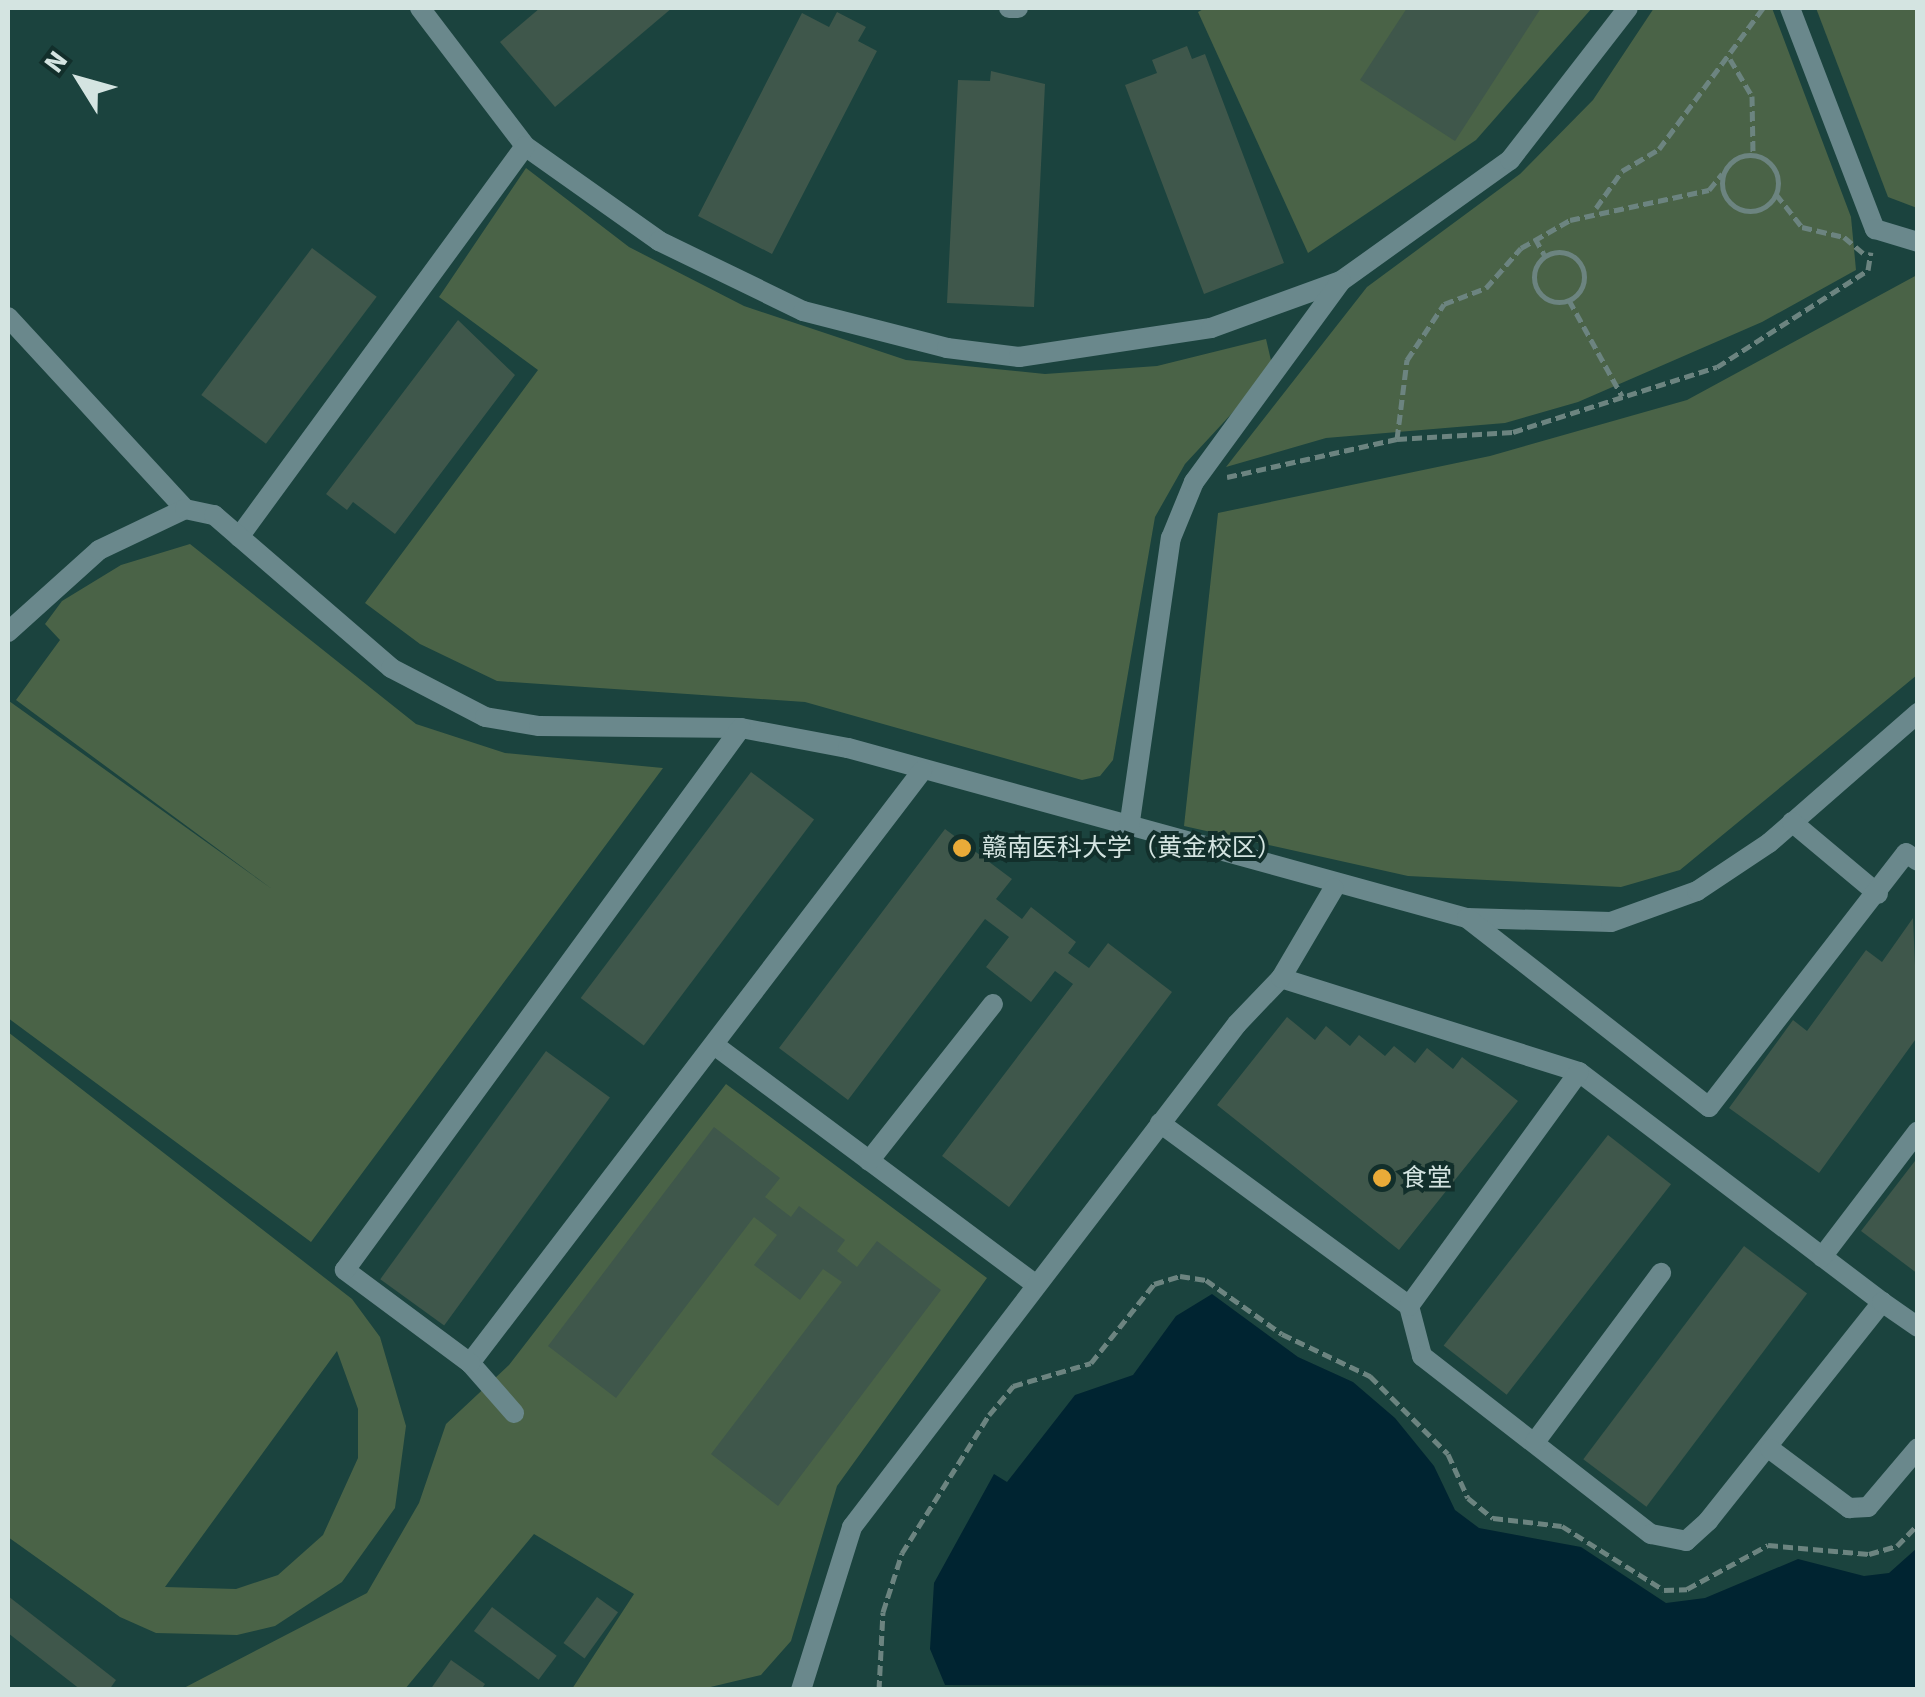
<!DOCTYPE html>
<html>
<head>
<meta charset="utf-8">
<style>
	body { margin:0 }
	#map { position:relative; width:1925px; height:1697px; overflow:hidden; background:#1c3935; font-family:"Source Sans 3","Noto Sans SC",sans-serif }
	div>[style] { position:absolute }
	.built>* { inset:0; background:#1b433e; transform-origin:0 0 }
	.green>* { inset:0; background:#4a6347 }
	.water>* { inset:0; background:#002431 }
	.building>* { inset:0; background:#3f574b; transform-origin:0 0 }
	.path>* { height:5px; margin-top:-2.5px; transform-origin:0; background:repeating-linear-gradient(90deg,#6c8480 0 10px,transparent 0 15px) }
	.path>.ring { margin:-2.5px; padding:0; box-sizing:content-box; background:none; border:5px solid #6c8480; border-radius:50% }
	.street>* { height:20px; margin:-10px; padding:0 10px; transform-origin:10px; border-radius:10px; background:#6a888c }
	.dots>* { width:28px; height:28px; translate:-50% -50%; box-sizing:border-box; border:5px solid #122f2b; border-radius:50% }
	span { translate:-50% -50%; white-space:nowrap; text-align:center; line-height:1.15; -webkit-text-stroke:8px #122f2b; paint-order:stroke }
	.poi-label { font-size:25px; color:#d4e4e1 }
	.left { translate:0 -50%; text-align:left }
	.frame { position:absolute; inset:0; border:10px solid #d4e4e1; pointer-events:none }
	.north { position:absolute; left:30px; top:30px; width:100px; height:100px; -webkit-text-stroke:8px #122f2b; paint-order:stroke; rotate:307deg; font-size:28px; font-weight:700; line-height:40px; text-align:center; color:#d4e4e1 }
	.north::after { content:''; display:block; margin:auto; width:35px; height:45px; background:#d4e4e1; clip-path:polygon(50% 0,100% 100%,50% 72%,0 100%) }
</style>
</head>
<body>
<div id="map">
	<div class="built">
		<div style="left:8px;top:8px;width:1909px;height:1681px"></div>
	</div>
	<div class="green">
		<div style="clip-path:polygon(1205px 8px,1592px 8px,1476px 140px,1308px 253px,1198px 12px)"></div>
		<div style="clip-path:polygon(1654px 8px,1772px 8px,1851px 217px,1856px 270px,1762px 322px,1578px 402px,1505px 423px,1326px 438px,1226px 467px,1367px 287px,1520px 174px,1593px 100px)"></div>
		<div style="clip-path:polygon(1816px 8px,1917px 8px,1917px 208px,1888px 197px)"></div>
		<div style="clip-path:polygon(526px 168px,629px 247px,744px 306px,906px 360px,1045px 374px,1157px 366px,1266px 339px,1273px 369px,1185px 464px,1155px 517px,1113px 760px,1100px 776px,1082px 780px,805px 702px,497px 681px,420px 644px,365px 603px,538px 370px,439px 297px)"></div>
		<div style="clip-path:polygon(1917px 275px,1917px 675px,1680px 870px,1621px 887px,1408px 876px,1184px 826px,1218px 513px,1490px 456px,1687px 400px)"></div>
		<div style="clip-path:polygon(190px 544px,416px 724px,505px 753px,663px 768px,311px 1242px,8px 1018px,9px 701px,272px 889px,16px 700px,60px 640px,45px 624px,62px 601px,121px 565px)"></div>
		<div style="clip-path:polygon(evenodd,8px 1032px,352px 1299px,380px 1337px,406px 1426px,395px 1508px,342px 1582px,275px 1626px,237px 1635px,156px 1633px,120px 1617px,8px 1537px,8px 1032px,337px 1351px,358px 1409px,358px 1458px,323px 1535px,278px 1575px,236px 1589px,165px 1587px,337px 1351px)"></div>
		<div style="clip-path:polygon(726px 1084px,987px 1278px,837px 1486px,791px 1641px,761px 1675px,702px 1689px,572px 1689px,634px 1594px,534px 1534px,405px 1689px,180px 1690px,367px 1593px,419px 1503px,446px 1424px,509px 1365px)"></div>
	</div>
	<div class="water">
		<div style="clip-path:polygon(1212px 1294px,1298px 1357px,1353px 1382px,1395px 1418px,1434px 1466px,1455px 1510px,1479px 1528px,1581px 1547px,1666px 1603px,1705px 1598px,1798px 1559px,1864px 1576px,1889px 1573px,1917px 1548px,1917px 1689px,945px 1685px,930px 1649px,934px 1583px,994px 1474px,1007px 1482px,1075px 1395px,1133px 1375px,1176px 1316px)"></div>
	</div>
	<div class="building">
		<div style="clip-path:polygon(540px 8px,672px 8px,555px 107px,500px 42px)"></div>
		<div style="clip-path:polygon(1407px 8px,1541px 8px,1455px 141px,1360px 80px)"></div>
		<div style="clip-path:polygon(837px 12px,866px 27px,858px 41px,877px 51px,772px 254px,698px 216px,802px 13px,829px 27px)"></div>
		<div style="clip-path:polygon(1187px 46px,1192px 59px,1205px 54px,1284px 263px,1204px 294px,1125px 85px,1157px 73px,1152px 60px)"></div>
		<div style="clip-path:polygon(991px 71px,1045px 84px,1034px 307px,947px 303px,958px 80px,990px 81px)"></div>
		<div style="left:312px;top:248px;width:81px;height:184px;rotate:37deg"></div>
		<div style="clip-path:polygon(458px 320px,515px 375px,395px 534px,353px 502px,347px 510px,326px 494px)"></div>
		<div style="left:751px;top:772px;width:79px;height:283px;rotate:37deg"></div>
		<div style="clip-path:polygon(945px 829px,1012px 879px,996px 899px,1022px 919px,1031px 907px,1076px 942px,1068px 953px,1089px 968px,1108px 943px,1172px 992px,1009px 1207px,942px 1156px,1073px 984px,1055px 971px,1031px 1002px,986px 967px,1009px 937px,985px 919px,848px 1100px,779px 1048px)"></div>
		<div style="clip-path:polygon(1913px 918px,1918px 1036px,1819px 1173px,1729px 1108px,1793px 1020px,1807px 1031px,1866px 950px,1882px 962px)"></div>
		<div style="clip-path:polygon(1287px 1017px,1315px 1040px,1326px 1026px,1350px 1046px,1359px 1035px,1385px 1056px,1394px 1046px,1415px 1063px,1427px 1048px,1453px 1069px,1462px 1057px,1518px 1101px,1399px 1250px,1217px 1105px)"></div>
		<div style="left:546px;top:1051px;width:79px;height:282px;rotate:36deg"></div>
		<div style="clip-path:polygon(714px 1127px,780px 1178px,765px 1197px,791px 1217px,799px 1206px,845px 1240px,837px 1251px,857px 1267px,877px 1241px,941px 1290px,778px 1506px,711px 1454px,842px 1282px,823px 1269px,800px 1300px,754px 1265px,777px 1235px,754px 1217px,616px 1398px,548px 1346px)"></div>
		<div style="left:1608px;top:1135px;width:80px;height:267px;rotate:38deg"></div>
		<div style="clip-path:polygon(1918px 1157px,1918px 1274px,1861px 1231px)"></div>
		<div style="left:1744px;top:1246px;width:79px;height:267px;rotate:37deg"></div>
		<div style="clip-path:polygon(8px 1596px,116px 1680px,109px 1690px,81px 1690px,8px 1633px)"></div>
		<div style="left:597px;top:1597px;width:26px;height:57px;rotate:36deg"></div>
		<div style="left:492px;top:1607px;width:81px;height:30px;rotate:37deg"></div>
		<div style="clip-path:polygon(451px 1660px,485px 1684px,481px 1690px,430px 1690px)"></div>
	</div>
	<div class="path">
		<div style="left:1730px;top:59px;width:43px;rotate:59.3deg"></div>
		<div style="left:1752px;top:96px;width:58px;rotate:89deg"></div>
		<div class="ring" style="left:1722px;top:155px;width:51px;height:51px"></div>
		<div style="left:1776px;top:194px;width:42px;rotate:51.8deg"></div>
		<div style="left:1802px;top:227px;width:43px;rotate:13.4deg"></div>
		<div style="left:1844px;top:237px;width:25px;rotate:40deg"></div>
		<div style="left:1596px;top:208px;width:45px;rotate:-54.9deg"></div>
		<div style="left:1622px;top:171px;width:43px;rotate:-30.7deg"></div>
		<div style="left:1659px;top:149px;width:175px;rotate:-53.6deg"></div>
		<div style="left:1535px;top:238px;width:21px;rotate:61deg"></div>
		<div class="ring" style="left:1534px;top:252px;width:45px;height:45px"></div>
		<div style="left:1569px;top:300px;width:110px;rotate:61.1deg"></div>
		<div style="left:1397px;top:439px;width:80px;rotate:-82.8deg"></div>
		<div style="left:1407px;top:360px;width:67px;rotate:-56.5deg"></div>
		<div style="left:1444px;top:304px;width:45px;rotate:-20.9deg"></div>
		<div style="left:1486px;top:288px;width:53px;rotate:-48.8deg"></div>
		<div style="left:1521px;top:248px;width:56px;rotate:-29.7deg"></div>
		<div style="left:1570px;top:220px;width:142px;rotate:-12.2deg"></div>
		<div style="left:1709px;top:190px;width:21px;rotate:-51deg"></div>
		<div style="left:1227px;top:477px;width:174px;rotate:-12.6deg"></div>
		<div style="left:1397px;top:439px;width:116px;rotate:-3.5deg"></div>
		<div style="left:1513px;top:432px;width:214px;rotate:-17.7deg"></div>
		<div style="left:1717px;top:367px;width:179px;rotate:-32.7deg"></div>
		<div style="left:1868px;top:270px;width:18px;rotate:-81deg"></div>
		<div style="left:879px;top:1690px;width:78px;rotate:-87.1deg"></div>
		<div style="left:883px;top:1612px;width:62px;rotate:-72.1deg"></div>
		<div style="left:902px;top:1553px;width:163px;rotate:-57.8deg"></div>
		<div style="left:989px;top:1415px;width:38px;rotate:-50deg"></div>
		<div style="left:1013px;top:1386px;width:81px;rotate:-16.4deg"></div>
		<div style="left:1091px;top:1363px;width:101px;rotate:-51.4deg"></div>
		<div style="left:1154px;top:1284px;width:27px;rotate:-17deg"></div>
		<div style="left:1180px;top:1276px;width:26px;rotate:9deg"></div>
		<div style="left:1206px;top:1280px;width:93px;rotate:35.4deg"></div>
		<div style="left:1282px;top:1334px;width:98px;rotate:25.5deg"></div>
		<div style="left:1370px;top:1376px;width:110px;rotate:45deg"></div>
		<div style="left:1448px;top:1454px;width:48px;rotate:65.6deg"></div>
		<div style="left:1468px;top:1498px;width:32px;rotate:39deg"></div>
		<div style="left:1493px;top:1518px;width:69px;rotate:6.6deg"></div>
		<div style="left:1562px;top:1526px;width:120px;rotate:32.1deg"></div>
		<div style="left:1664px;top:1590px;width:23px;rotate:-2deg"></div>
		<div style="left:1687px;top:1589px;width:92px;rotate:-28.5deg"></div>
		<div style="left:1768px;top:1545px;width:101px;rotate:5.1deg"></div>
		<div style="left:1869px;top:1554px;width:29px;rotate:-16deg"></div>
		<div style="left:1897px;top:1546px;width:30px;rotate:-46deg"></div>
	</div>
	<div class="street">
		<div style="left:420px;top:8px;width:173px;rotate:52.7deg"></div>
		<div style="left:525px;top:146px;width:164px;rotate:35.3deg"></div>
		<div style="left:659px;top:241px;width:160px;rotate:25.9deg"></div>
		<div style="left:803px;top:311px;width:149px;rotate:14.4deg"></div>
		<div style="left:947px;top:348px;width:73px;rotate:7.1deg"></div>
		<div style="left:1019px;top:357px;width:194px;rotate:-8.6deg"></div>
		<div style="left:1211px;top:328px;width:138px;rotate:-19.9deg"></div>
		<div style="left:1341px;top:281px;width:208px;rotate:-35.6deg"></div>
		<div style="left:1510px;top:160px;width:192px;rotate:-52.2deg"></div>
		<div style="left:1009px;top:8px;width:9px"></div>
		<div style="left:1790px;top:8px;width:237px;rotate:69deg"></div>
		<div style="left:1875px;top:229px;width:45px;rotate:16.8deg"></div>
		<div style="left:8px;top:317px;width:261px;rotate:47.3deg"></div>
		<div style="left:239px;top:537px;width:484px;rotate:-53.8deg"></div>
		<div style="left:8px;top:632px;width:122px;rotate:-42deg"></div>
		<div style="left:99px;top:550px;width:95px;rotate:-25.5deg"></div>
		<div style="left:185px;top:509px;width:30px;rotate:12deg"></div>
		<div style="left:214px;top:515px;width:234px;rotate:40.8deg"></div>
		<div style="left:391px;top:668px;width:106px;rotate:27.5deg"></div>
		<div style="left:485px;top:717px;width:55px;rotate:9.5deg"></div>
		<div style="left:539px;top:726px;width:202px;rotate:0.6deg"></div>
		<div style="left:741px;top:728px;width:109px;rotate:10.6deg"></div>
		<div style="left:848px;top:748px;width:642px;rotate:15.36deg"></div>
		<div style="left:1467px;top:918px;width:144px;rotate:1.6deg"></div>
		<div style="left:1611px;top:922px;width:91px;rotate:-19.8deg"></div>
		<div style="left:1697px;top:891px;width:87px;rotate:-33.7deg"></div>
		<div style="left:1769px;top:843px;width:198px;rotate:-41.1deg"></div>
		<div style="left:1792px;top:822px;width:112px;rotate:39.9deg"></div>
		<div style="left:1129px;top:828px;width:293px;rotate:-81.8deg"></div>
		<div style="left:1171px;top:538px;width:61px;rotate:-67.7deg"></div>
		<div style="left:1194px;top:482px;width:249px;rotate:-53.8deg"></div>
		<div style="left:1467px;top:918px;width:307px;rotate:38deg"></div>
		<div style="left:1709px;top:1107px;width:321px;rotate:-52.2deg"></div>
		<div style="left:1906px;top:853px;width:14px;rotate:34deg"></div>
		<div style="left:717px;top:1047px;width:397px;rotate:36.7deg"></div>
		<div style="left:1160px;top:1123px;width:309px;rotate:36.3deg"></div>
		<div style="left:1409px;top:1306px;width:52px;rotate:75.4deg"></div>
		<div style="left:1422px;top:1356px;width:290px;rotate:37.9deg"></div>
		<div style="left:1651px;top:1534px;width:36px;rotate:11deg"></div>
		<div style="left:1686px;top:1541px;width:30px;rotate:-42deg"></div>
		<div style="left:1708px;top:1521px;width:280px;rotate:-51.5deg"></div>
		<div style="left:1882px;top:1302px;width:380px;rotate:-142.8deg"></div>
		<div style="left:1579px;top:1072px;width:312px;rotate:-162.5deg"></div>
		<div style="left:869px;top:1161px;width:200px;rotate:-51.7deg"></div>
		<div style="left:1822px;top:1257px;width:158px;rotate:-52.7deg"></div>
		<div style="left:1882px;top:1302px;width:44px;rotate:34.8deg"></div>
		<div style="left:1409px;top:1306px;width:289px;rotate:-54deg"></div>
		<div style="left:470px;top:1363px;width:745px;rotate:-52.64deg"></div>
		<div style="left:514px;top:1413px;width:67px;rotate:-131.3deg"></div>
		<div style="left:470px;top:1363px;width:156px;rotate:-143.4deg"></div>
		<div style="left:345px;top:1270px;width:671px;rotate:-53.85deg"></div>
		<div style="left:1535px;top:1442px;width:211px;rotate:-53.3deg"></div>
		<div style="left:1770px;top:1449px;width:99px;rotate:36.8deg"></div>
		<div style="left:1849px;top:1508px;width:19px;rotate:-3deg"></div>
		<div style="left:1868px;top:1507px;width:77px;rotate:-49.7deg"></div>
		<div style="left:801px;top:1690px;width:171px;rotate:-72.6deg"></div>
		<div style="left:852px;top:1527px;width:633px;rotate:-52.57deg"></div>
		<div style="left:1237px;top:1024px;width:64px;rotate:-46.3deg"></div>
		<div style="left:1281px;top:978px;width:104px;rotate:-59.5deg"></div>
	</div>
	<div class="dots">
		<div style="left:962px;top:848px;background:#e9ab38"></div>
		<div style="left:1382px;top:1178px;background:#e9ab38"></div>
	</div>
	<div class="poi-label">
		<span class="left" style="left:982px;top:848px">赣南医科大学（黄金校区）</span>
		<span class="left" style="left:1402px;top:1178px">食堂</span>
	</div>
	<div class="frame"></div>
	<div class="north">N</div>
</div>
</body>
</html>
